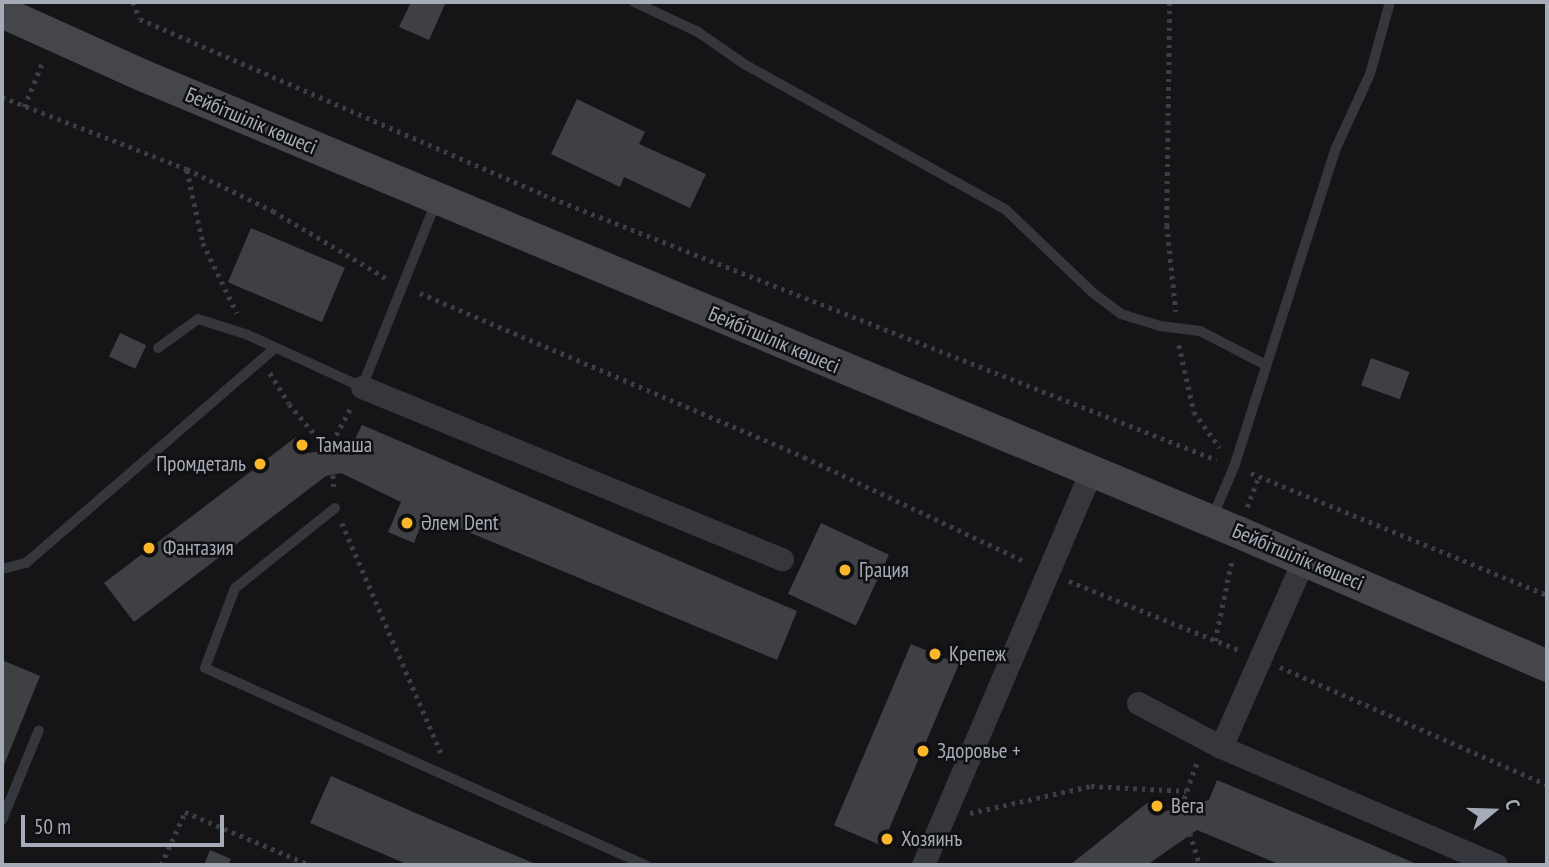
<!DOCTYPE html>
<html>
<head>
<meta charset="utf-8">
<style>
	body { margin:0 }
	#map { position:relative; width:1549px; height:867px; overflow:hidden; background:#151517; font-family:"PT Sans Narrow",sans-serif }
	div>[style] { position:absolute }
	.building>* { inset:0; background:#3f4044; transform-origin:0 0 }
	.path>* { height:4.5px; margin-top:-2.25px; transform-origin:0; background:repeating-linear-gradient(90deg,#3c3e43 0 3.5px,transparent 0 8.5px) }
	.lane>* { height:10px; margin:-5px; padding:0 5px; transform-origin:5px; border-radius:5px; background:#36373c }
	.street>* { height:23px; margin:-11.5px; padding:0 11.5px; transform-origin:11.5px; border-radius:11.5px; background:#36373c }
	.secondary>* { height:32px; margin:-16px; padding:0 16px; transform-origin:16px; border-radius:16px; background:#44464c }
	.dots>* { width:19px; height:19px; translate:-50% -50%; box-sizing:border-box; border:4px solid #101012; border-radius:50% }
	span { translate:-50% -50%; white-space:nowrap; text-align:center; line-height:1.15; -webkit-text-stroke:5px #101012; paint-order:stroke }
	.street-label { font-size:21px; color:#a6abb8 }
	.poi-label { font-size:21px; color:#a6abb8 }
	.left { translate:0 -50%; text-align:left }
	.right { translate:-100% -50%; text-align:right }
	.frame { position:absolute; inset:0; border:4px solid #a6abb8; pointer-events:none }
	.north { position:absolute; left:1458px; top:776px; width:70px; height:70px; -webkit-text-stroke:5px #101012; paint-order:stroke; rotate:71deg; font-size:19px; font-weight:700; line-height:28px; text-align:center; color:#a6abb8 }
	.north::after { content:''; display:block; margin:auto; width:24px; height:32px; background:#a6abb8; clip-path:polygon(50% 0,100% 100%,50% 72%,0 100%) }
	.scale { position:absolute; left:21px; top:815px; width:203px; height:32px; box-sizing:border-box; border:4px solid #a6abb8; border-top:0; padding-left:9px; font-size:21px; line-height:24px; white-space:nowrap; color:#a6abb8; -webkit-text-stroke:5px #101012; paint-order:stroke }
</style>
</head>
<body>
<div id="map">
	<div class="building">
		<div style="clip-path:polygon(411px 2px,446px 2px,429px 40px,399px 27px)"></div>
		<div style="clip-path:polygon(577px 99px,645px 132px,639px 144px,706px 174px,690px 208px,624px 177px,620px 187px,551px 154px)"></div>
		<div style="left:251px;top:228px;width:102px;height:59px;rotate:23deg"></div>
		<div style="left:120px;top:333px;width:29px;height:26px;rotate:25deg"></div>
		<div style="left:1371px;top:358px;width:41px;height:29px;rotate:20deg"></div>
		<div style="clip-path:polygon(362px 425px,797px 611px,777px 660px,425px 514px,414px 543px,388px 532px,401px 502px,341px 473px,326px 476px,134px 622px,104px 583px,296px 437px,308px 453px,328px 450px,352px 445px)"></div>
		<div style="left:821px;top:523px;width:75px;height:78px;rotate:25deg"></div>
		<div style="left:911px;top:644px;width:52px;height:197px;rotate:23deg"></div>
		<div style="clip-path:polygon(2px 660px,40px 676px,2px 770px)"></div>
		<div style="clip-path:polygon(331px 776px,427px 818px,538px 865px,409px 865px,310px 823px)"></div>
		<div style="clip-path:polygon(1217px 780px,1370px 844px,1419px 865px,1281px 865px,1197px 830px,1147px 865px,1070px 865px,1152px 799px,1162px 812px,1209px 800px)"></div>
		<div style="clip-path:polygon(210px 850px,231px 859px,228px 865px,204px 865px)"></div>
	</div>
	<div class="path">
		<div style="left:133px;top:2px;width:18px;rotate:68deg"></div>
		<div style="left:140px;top:19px;width:441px;rotate:23.5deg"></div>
		<div style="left:544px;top:195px;width:723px;rotate:21.49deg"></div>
		<div style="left:1170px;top:2px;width:223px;rotate:90.8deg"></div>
		<div style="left:1167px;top:225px;width:87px;rotate:84.1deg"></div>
		<div style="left:2px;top:97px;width:199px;rotate:21.3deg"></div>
		<div style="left:187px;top:169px;width:96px;rotate:26deg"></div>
		<div style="left:273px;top:211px;width:131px;rotate:30.7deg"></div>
		<div style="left:24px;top:107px;width:50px;rotate:-67.6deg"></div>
		<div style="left:187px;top:170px;width:75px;rotate:77.6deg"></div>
		<div style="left:203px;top:243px;width:78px;rotate:64.1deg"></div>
		<div style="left:420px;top:293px;width:418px;rotate:23.1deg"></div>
		<div style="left:804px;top:457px;width:246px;rotate:25.3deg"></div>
		<div style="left:1179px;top:345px;width:69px;rotate:77.4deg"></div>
		<div style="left:1194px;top:412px;width:44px;rotate:54.2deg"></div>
		<div style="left:270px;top:373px;width:36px;rotate:58deg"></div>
		<div style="left:289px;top:404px;width:60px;rotate:49.7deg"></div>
		<div style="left:328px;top:450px;width:49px;rotate:-61.9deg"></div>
		<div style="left:1251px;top:473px;width:320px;rotate:22.4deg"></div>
		<div style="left:333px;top:475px;width:16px;rotate:86deg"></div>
		<div style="left:1247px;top:507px;width:34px;rotate:-69deg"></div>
		<div style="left:342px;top:523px;width:250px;rotate:66.7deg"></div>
		<div style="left:1069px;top:581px;width:183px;rotate:22.1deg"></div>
		<div style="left:1215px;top:641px;width:84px;rotate:-78.3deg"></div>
		<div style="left:1280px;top:667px;width:292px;rotate:23.8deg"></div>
		<div style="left:1181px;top:807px;width:48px;rotate:-70.4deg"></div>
		<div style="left:970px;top:813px;width:124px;rotate:-12.6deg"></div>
		<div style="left:1091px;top:786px;width:95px;rotate:3deg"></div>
		<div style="left:1190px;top:833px;width:34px;rotate:73deg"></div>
		<div style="left:161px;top:865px;width:58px;rotate:-65.6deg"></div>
		<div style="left:185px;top:812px;width:136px;rotate:23deg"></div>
	</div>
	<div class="lane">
		<div style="left:634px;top:2px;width:71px;rotate:25.1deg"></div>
		<div style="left:698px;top:32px;width:56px;rotate:34.8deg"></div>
		<div style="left:744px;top:64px;width:300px;rotate:29.1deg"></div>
		<div style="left:1006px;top:210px;width:119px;rotate:43.6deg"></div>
		<div style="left:1092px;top:292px;width:36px;rotate:37deg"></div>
		<div style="left:1121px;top:314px;width:41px;rotate:17.1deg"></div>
		<div style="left:1160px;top:326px;width:40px;rotate:7.1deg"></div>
		<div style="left:1200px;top:331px;width:72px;rotate:27.3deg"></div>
		<div style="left:158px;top:348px;width:49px;rotate:-35.9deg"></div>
		<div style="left:198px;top:319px;width:52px;rotate:17.7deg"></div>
		<div style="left:248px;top:335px;width:125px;rotate:24.5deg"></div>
		<div style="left:362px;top:387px;width:199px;rotate:-68.2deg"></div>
		<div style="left:335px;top:508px;width:128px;rotate:141.3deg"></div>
		<div style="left:235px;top:588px;width:85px;rotate:110.6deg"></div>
		<div style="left:205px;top:668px;width:483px;rotate:24.1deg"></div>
		<div style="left:1212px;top:518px;width:56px;rotate:-66.7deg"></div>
		<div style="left:1234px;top:467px;width:335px;rotate:-72.3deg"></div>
		<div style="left:1336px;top:148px;width:81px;rotate:-65.3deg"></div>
		<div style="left:1370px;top:74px;width:75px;rotate:-74.5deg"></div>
		<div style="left:2px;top:569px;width:25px;rotate:-14deg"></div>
		<div style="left:26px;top:563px;width:329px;rotate:-40.8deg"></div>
		<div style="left:2px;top:820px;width:97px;rotate:-67.7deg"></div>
	</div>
	<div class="street">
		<div style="left:362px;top:387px;width:454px;rotate:22.3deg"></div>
		<div style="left:1138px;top:703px;width:94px;rotate:27.9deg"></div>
		<div style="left:1221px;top:747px;width:299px;rotate:23.2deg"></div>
		<div style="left:1221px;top:747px;width:206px;rotate:-66.2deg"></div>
		<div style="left:923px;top:865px;width:426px;rotate:-66.9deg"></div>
	</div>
	<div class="secondary">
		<div style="left:2px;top:12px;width:156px;rotate:24.3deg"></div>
		<div style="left:144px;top:76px;width:1185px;rotate:22.63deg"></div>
		<div style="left:1238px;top:532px;width:337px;rotate:23.4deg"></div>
	</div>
	<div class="dots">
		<div style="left:302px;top:445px;background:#fbb729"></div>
		<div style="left:260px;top:464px;background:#fbb729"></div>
		<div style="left:407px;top:523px;background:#fbb729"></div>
		<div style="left:149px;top:548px;background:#fbb729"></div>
		<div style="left:845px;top:570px;background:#fbb729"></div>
		<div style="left:935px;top:654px;background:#fbb729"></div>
		<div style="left:923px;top:751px;background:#fbb729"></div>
		<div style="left:1157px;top:806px;background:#fbb729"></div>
		<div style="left:887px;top:839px;background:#fbb729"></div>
	</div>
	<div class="street-label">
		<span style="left:251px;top:121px;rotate:23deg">Бейбітшілік көшесі</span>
		<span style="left:774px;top:340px;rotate:23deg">Бейбітшілік көшесі</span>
		<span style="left:1298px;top:557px;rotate:23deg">Бейбітшілік көшесі</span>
	</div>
	<div class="poi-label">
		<span class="left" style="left:316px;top:445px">Тамаша</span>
		<span class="right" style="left:246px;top:464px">Промдеталь</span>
		<span class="left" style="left:421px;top:523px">Әлем Dent</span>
		<span class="left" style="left:163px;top:548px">Фантазия</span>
		<span class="left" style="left:859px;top:570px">Грация</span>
		<span class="left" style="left:949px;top:654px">Крепеж</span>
		<span class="left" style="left:937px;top:751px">Здоровье +</span>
		<span class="left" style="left:1171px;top:806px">Вега</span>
		<span class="left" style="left:901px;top:839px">Хозяинъ</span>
	</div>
	<div class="frame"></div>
	<div class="north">С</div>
	<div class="scale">50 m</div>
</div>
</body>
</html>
